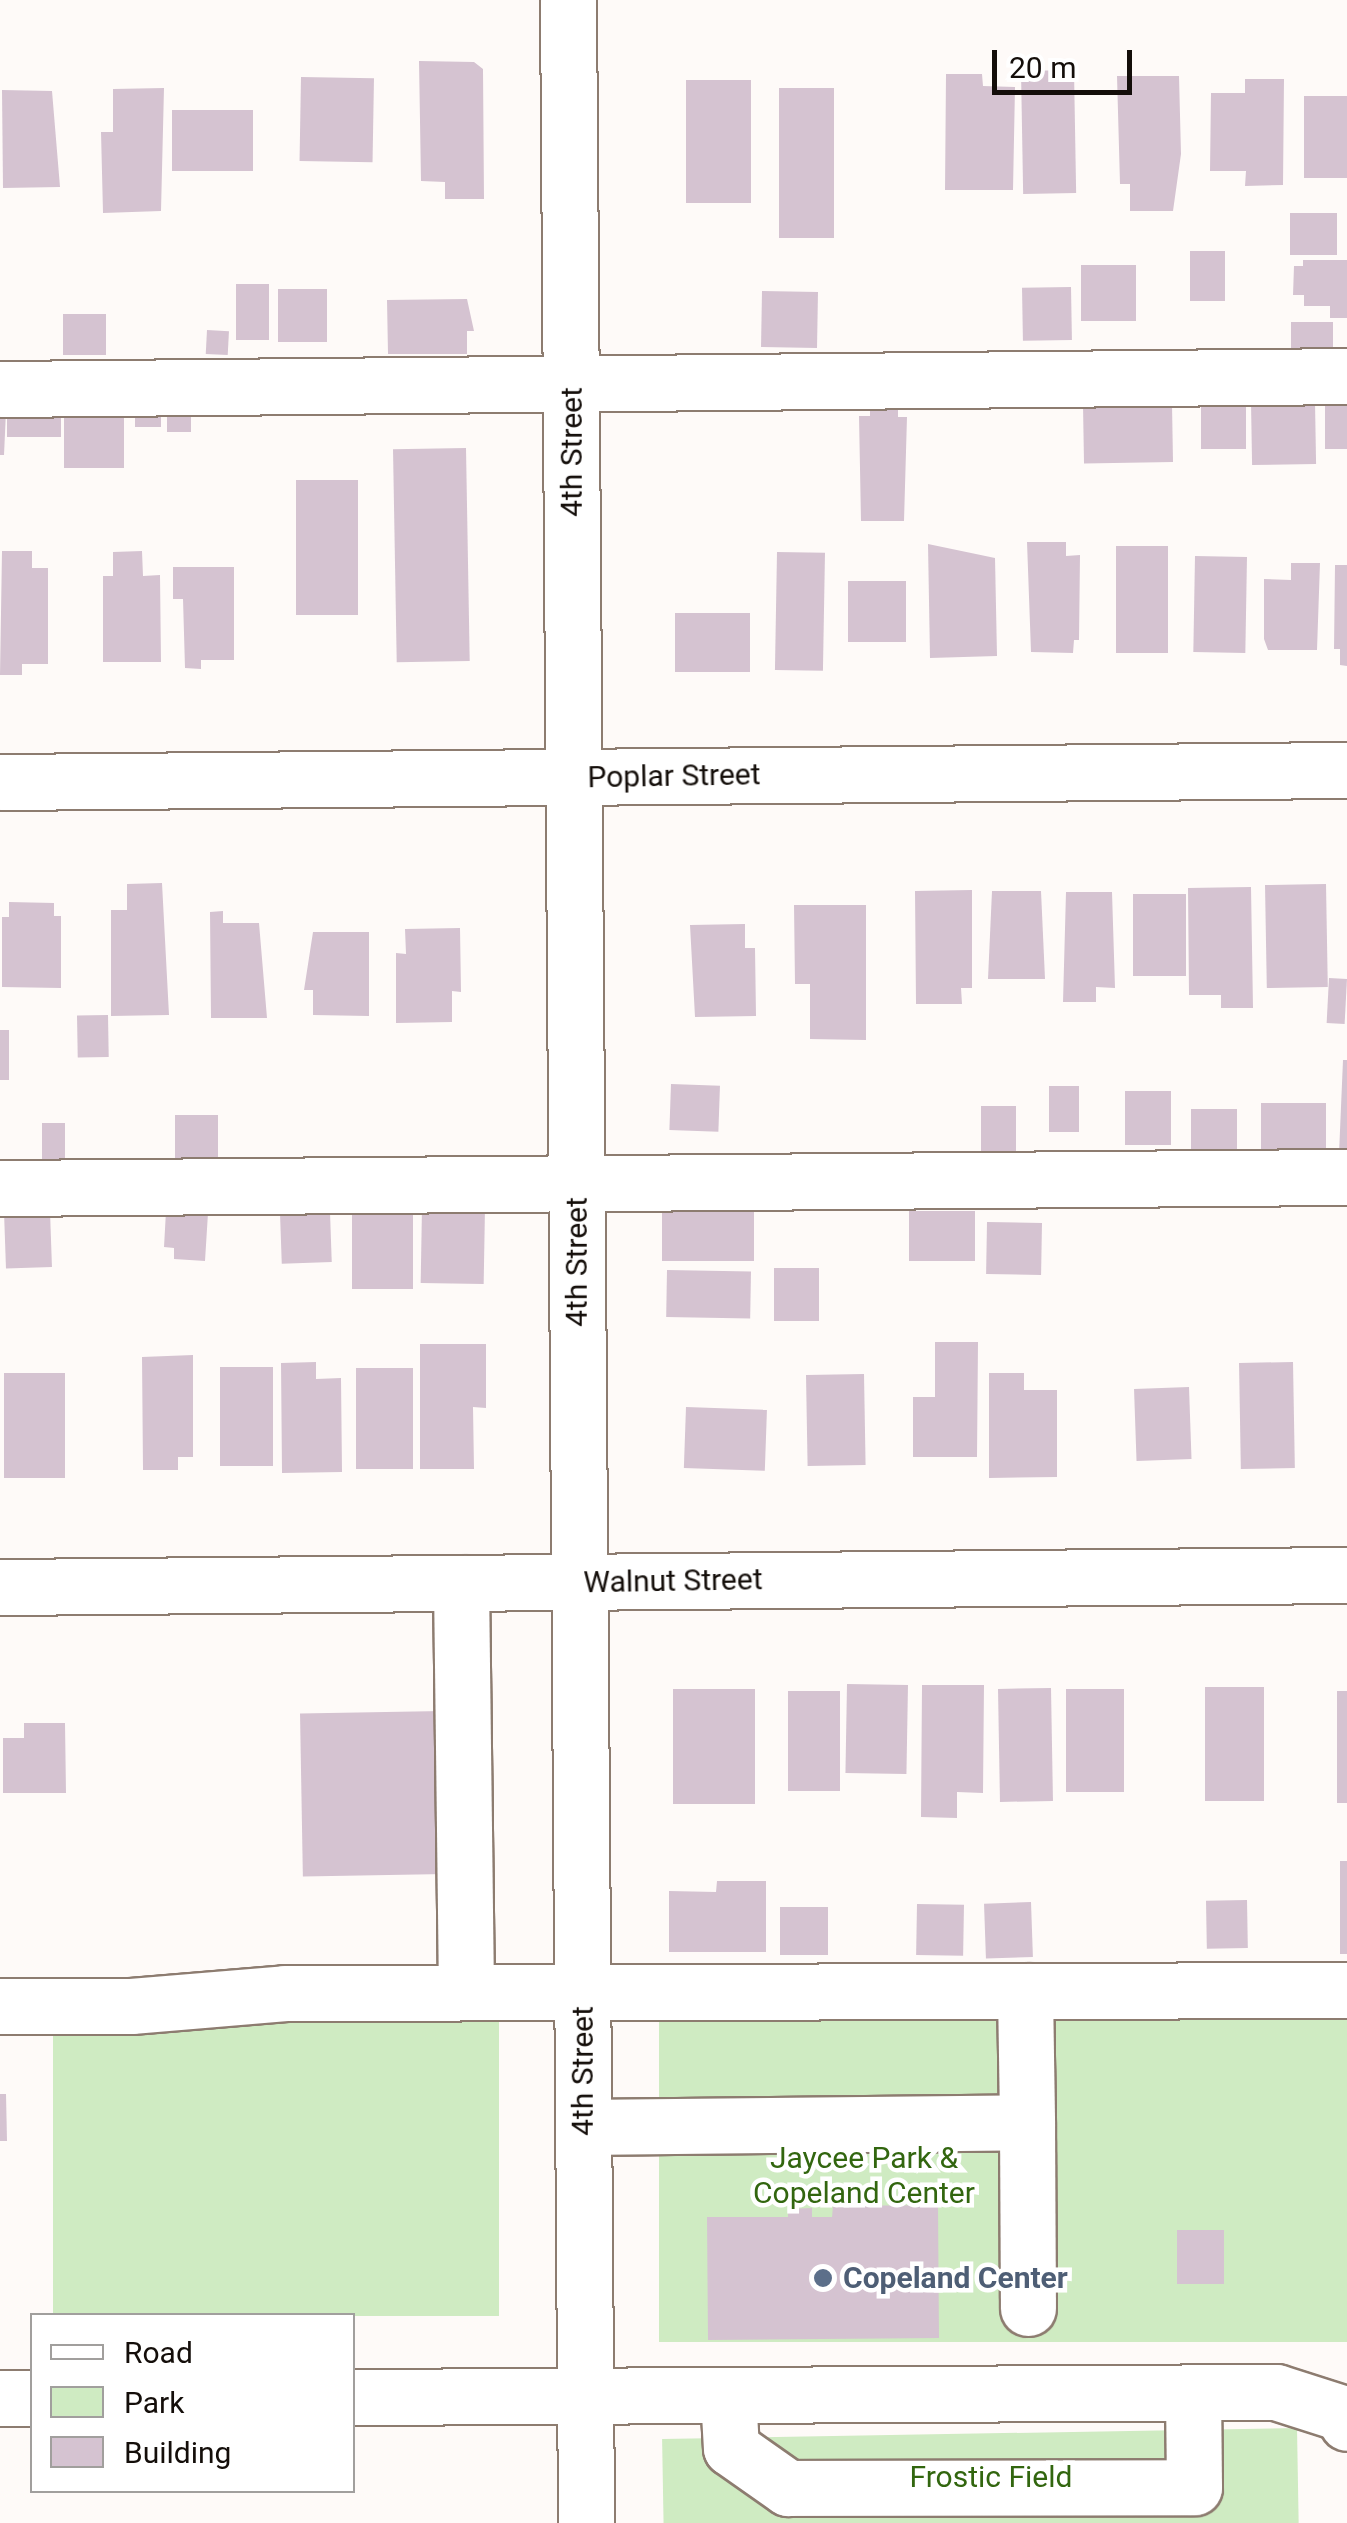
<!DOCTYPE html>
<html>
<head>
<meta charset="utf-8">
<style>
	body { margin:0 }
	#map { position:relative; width:1347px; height:2523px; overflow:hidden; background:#fefaf8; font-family:Roboto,sans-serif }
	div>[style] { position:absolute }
	.green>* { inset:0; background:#cfebc2; transform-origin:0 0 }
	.building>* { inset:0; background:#d5c3d1; transform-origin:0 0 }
	.roads { filter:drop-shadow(2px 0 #8d7c70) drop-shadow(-2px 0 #8d7c70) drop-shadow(0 2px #8d7c70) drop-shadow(0 -2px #8d7c70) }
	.minor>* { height:55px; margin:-27.5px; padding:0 27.5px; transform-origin:27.5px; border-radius:27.5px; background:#fff }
	.dots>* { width:28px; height:28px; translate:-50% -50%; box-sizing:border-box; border:5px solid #fff; border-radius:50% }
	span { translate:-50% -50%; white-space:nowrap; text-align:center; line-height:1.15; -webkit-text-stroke:9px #fff; paint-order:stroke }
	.street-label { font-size:30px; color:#140e0a }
	.park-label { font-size:30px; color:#32660f }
	.service-label { font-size:30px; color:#4e5e75; font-weight:700 }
	.left { translate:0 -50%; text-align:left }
	.legend { position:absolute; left:30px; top:2313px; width:325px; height:180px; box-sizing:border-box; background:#fff; border:2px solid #a19f9d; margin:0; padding:12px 18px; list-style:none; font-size:30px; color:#140e0a }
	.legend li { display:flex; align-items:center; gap:20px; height:50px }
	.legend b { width:50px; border:2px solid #a19f9d }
	.scale { position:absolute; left:992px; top:50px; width:140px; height:45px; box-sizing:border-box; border:5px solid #140e0a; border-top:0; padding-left:12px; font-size:30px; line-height:35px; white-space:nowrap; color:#140e0a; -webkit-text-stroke:8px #fff; paint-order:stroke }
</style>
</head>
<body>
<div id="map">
	<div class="green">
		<div style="left:1347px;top:2002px;width:340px;height:688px;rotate:90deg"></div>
		<div style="left:53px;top:2021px;width:446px;height:295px"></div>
		<div style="left:1297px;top:2428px;width:95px;height:635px;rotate:89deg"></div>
	</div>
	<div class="building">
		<div style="clip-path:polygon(419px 61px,474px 62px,483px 69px,484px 199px,445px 199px,445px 182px,421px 181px)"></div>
		<div style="left:1074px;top:70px;width:123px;height:53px;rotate:89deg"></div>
		<div style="clip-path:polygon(946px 74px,982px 74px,983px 86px,1015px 87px,1013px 190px,945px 190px)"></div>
		<div style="clip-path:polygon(1117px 76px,1179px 76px,1181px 154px,1173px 211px,1130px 211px,1130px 184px,1120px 184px)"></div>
		<div style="left:301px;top:77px;width:73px;height:84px;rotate:1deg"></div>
		<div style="clip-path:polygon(1245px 79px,1284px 79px,1283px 185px,1245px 186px,1246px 171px,1210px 171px,1211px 93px,1245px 93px)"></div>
		<div style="left:686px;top:80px;width:65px;height:123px"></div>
		<div style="clip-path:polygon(164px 88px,161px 211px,103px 213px,101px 132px,113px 132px,113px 89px)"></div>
		<div style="left:779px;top:88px;width:55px;height:150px"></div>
		<div style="clip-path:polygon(2px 90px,52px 91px,60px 187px,3px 188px)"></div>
		<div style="left:1304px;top:96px;width:43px;height:82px"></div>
		<div style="left:172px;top:110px;width:81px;height:61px"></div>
		<div style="left:1290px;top:213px;width:47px;height:42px"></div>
		<div style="left:1190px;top:251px;width:35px;height:50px"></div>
		<div style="clip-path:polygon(1303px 260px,1347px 260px,1347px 318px,1330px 318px,1330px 306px,1304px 306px,1304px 295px,1293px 295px,1294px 266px,1303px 266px)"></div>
		<div style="left:1081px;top:265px;width:55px;height:56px"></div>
		<div style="left:269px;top:284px;width:56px;height:33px;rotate:90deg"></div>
		<div style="left:1071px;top:287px;width:53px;height:49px;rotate:89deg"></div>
		<div style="left:278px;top:289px;width:49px;height:53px"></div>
		<div style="left:762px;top:291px;width:56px;height:56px;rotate:1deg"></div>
		<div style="clip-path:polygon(467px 299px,474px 331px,467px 331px,467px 354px,388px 354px,387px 300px)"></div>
		<div style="left:63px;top:314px;width:43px;height:41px"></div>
		<div style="left:1291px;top:322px;width:42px;height:29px"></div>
		<div style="left:207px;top:330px;width:22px;height:24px;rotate:3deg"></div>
		<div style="left:7px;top:398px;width:54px;height:39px"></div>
		<div style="left:1315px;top:402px;width:62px;height:64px;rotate:89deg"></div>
		<div style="clip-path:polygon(870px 403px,898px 404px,898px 417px,907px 417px,904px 521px,861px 521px,859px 416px,870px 416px)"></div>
		<div style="left:1325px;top:403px;width:22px;height:46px"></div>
		<div style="left:1172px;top:404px;width:58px;height:89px;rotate:89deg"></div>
		<div style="left:1201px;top:404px;width:45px;height:45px"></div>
		<div style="left:135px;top:408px;width:26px;height:19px"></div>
		<div style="left:124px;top:409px;width:59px;height:60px;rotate:90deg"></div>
		<div style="left:167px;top:409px;width:24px;height:23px"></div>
		<div style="clip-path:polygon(0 411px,6px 411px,4px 455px,0 455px)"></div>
		<div style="left:466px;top:448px;width:213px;height:73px;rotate:89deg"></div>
		<div style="left:296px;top:480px;width:62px;height:135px"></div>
		<div style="clip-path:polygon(1027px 542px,1066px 542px,1066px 556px,1080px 555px,1079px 640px,1074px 640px,1073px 653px,1031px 652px)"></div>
		<div style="clip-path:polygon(928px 544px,995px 558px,997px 656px,930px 658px)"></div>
		<div style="left:1116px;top:546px;width:52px;height:107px"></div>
		<div style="clip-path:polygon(2px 551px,32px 551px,32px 568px,48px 568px,48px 664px,22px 664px,22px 675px,0 675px)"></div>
		<div style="clip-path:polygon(142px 551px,143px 576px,160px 575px,161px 662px,103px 662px,103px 576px,113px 576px,113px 552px)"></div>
		<div style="left:777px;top:552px;width:48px;height:118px;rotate:1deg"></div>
		<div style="left:1195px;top:556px;width:52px;height:96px;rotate:1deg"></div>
		<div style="clip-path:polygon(1291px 563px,1320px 563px,1317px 650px,1268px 650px,1264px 639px,1264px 579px,1291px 580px)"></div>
		<div style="clip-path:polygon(1335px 565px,1347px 565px,1347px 666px,1340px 665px,1340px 649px,1334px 649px)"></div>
		<div style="clip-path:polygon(173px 567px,234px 567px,234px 660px,201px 660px,201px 669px,185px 668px,183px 599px,173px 599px)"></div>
		<div style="left:848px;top:581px;width:58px;height:61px"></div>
		<div style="left:750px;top:613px;width:59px;height:75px;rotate:90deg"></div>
		<div style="clip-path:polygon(162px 883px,169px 1015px,111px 1016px,111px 910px,127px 910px,127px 884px)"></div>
		<div style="left:1326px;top:884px;width:103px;height:61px;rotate:89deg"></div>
		<div style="clip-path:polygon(1251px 887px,1253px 1008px,1221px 1008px,1221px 995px,1189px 995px,1188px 888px)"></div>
		<div style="clip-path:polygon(972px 890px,972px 988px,961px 988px,962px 1004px,916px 1004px,915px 891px)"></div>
		<div style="clip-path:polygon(992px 891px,1041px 891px,1045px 979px,988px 979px)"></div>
		<div style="clip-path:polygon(1066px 892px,1112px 892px,1115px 988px,1096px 987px,1096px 1002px,1063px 1002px)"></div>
		<div style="left:1133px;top:894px;width:53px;height:82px"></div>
		<div style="clip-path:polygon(9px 902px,54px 903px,54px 916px,61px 916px,61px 988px,2px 987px,2px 917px,9px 917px)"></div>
		<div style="clip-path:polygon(794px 905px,866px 905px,866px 1040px,810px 1039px,810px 984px,795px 984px)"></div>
		<div style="clip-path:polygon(223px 911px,223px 923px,259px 923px,267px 1018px,211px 1018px,210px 912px)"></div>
		<div style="clip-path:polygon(745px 924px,745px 948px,755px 948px,756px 1016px,695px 1017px,690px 925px)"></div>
		<div style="clip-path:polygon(460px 928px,461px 992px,452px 991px,452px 1022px,396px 1023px,396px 953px,406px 954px,405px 929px)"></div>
		<div style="clip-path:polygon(313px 932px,369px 932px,369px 1016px,313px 1015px,313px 990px,304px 990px)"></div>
		<div style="left:1329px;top:978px;width:18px;height:45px;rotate:3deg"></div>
		<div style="left:108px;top:1015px;width:42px;height:31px;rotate:89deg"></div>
		<div style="left:0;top:1030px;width:9px;height:50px"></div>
		<div style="clip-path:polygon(1343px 1060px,1347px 1060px,1347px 1154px,1339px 1154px)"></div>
		<div style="left:671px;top:1084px;width:49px;height:46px;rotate:2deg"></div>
		<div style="left:1049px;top:1086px;width:30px;height:46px"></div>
		<div style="left:1125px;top:1091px;width:46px;height:54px"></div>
		<div style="left:1261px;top:1103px;width:65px;height:46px"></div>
		<div style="left:1016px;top:1106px;width:45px;height:35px;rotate:90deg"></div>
		<div style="left:1191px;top:1109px;width:46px;height:41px"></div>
		<div style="left:175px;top:1115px;width:43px;height:48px"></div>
		<div style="left:42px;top:1123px;width:23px;height:43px"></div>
		<div style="left:662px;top:1205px;width:92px;height:56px"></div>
		<div style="left:422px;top:1207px;width:63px;height:76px;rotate:1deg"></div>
		<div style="left:50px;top:1211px;width:56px;height:46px;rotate:88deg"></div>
		<div style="clip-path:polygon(166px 1211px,208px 1213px,205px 1261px,174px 1259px,174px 1248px,164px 1247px)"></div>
		<div style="left:909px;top:1211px;width:66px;height:50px"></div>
		<div style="left:330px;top:1212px;width:50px;height:50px;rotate:88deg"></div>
		<div style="left:352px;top:1212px;width:61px;height:77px"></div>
		<div style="left:987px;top:1222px;width:55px;height:52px;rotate:1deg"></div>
		<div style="left:774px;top:1268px;width:45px;height:53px"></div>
		<div style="left:667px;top:1270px;width:84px;height:47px;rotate:1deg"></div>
		<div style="clip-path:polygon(935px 1342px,978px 1342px,977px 1457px,913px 1457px,913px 1397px,935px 1397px)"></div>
		<div style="clip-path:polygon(420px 1344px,486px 1344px,486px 1408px,473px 1407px,474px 1469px,420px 1469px)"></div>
		<div style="clip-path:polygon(193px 1355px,193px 1457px,178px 1457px,178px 1470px,143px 1470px,142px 1357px)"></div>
		<div style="clip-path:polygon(316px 1362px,316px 1379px,341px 1378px,342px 1472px,282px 1473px,281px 1363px)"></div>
		<div style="left:1293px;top:1362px;width:106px;height:54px;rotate:89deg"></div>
		<div style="left:220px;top:1367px;width:53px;height:99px"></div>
		<div style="left:356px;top:1368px;width:57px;height:101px"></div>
		<div style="left:4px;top:1373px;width:61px;height:105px"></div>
		<div style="clip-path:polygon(989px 1373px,1024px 1373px,1024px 1390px,1057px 1390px,1057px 1477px,989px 1478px)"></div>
		<div style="left:864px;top:1374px;width:91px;height:58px;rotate:89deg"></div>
		<div style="left:1189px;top:1387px;width:72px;height:55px;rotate:88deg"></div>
		<div style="left:686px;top:1407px;width:81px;height:61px;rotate:2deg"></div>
		<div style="left:847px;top:1684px;width:61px;height:89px;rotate:1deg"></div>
		<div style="clip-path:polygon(922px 1685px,984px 1685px,983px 1793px,957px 1792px,957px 1818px,921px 1817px)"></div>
		<div style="left:1264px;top:1687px;width:114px;height:59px;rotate:90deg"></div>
		<div style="left:1051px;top:1688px;width:113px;height:53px;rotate:89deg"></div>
		<div style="left:673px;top:1689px;width:82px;height:115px"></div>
		<div style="left:1066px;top:1689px;width:58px;height:103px"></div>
		<div style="left:788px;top:1691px;width:52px;height:100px"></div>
		<div style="left:1337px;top:1691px;width:10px;height:112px"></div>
		<div style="left:443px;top:1711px;width:163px;height:143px;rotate:89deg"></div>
		<div style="clip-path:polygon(24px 1723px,65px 1723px,66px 1793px,3px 1793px,3px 1738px,24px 1738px)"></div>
		<div style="left:1340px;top:1861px;width:7px;height:93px"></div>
		<div style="clip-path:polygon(717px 1881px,766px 1881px,766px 1952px,669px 1952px,669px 1891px,716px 1892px)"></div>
		<div style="left:1247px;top:1900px;width:48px;height:41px;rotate:89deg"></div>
		<div style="left:1031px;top:1902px;width:55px;height:47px;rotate:88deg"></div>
		<div style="left:917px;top:1904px;width:47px;height:51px;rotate:1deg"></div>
		<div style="left:780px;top:1907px;width:48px;height:48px"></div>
		<div style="clip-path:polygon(0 2094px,6px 2094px,7px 2141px,0 2141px)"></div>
		<div style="clip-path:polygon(938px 2205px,939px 2338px,708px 2340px,707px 2217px,788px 2217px,788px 2209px,812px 2208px,812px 2217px,832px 2217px,833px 2206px)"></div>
		<div style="left:1177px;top:2230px;width:47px;height:54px"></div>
	</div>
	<div class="roads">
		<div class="minor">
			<div style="left:568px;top:0;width:2523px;rotate:89.59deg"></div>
			<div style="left:0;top:389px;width:1347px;rotate:-0.55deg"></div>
			<div style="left:0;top:782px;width:1347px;rotate:-0.51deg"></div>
			<div style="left:0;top:1188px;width:1347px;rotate:-0.47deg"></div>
			<div style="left:461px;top:1583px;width:408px;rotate:89.3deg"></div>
			<div style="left:0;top:1587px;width:1347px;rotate:-0.51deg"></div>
			<div style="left:1025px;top:1991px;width:131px;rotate:89.1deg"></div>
			<div style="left:0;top:2006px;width:131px"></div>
			<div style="left:131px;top:2006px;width:155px;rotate:-4.8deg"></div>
			<div style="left:285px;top:1993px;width:1062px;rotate:-0.16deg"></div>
			<div style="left:584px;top:2127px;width:443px;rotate:-0.6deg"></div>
			<div style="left:1027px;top:2122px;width:186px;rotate:89.7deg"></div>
			<div style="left:728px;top:2395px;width:53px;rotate:86.8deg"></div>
			<div style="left:731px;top:2448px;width:70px;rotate:35.1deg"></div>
			<div style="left:788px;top:2488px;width:406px;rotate:-0.1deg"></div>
			<div style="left:1194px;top:2487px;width:94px;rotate:-90.6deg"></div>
			<div style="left:352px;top:2397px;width:924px;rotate:-0.31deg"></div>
			<div style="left:1276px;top:2392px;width:69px;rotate:17.7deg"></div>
			<div style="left:1342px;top:2413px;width:11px;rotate:63deg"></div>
			<div style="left:0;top:2398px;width:32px"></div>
		</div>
	</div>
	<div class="dots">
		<div style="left:823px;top:2278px;background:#5c6f8a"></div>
	</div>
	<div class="street-label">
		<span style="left:572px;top:452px;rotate:-90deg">4th Street</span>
		<span style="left:674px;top:776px;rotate:-1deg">Poplar Street</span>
		<span style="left:577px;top:1262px;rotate:-90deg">4th Street</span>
		<span style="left:673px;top:1581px;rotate:-1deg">Walnut Street</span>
		<span style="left:583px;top:2071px;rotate:-90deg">4th Street</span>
	</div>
	<div class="park-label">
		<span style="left:864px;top:2175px">Jaycee Park &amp;<br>Copeland Center</span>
		<span style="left:991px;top:2477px">Frostic Field</span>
	</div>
	<div class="service-label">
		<span class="left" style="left:843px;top:2278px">Copeland Center</span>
	</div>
	<ul class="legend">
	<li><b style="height:12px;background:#fff"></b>Road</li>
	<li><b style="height:28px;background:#cfebc2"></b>Park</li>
	<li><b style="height:28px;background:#d5c3d1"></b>Building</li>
	</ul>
	<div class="scale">20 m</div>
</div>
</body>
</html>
